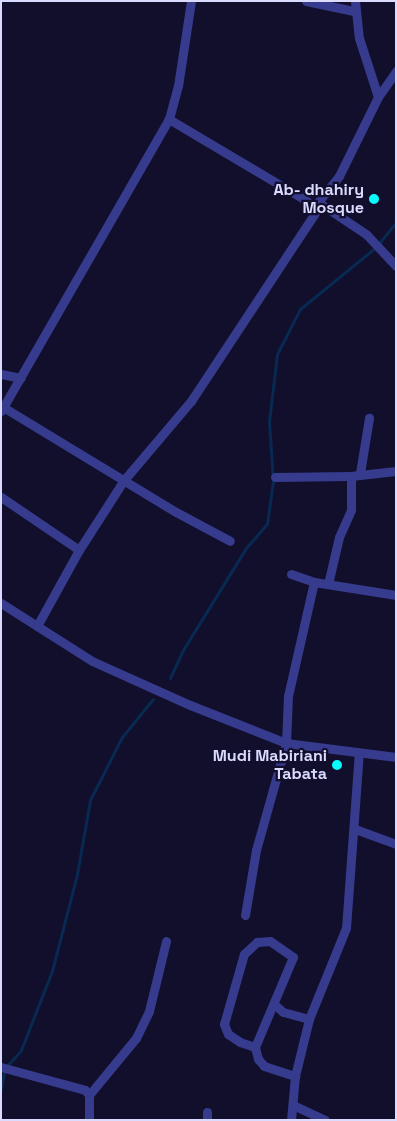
<!DOCTYPE html>
<html>
<head>
<meta charset="utf-8">
<style>
	body { margin:0 }
	#map { position:relative; width:397px; height:1121px; overflow:hidden; background:#110f2c; font-family:"Space Grotesk",sans-serif }
	div>[style] { position:absolute }
	.stream>* { height:3px; margin:-1.5px; padding:0 1.5px; transform-origin:1.5px; border-radius:1.5px; background:#082951 }
	.street>* { height:9px; margin:-4.5px; padding:0 4.5px; transform-origin:4.5px; border-radius:4.5px; background:#363b8e }
	.dots>* { width:14px; height:14px; translate:-50% -50%; box-sizing:border-box; border:2px solid #110f2c; border-radius:50% }
	span { translate:-50% -50%; white-space:nowrap; text-align:center; line-height:1.15; -webkit-text-stroke:4.5px #110f2c; paint-order:stroke }
	.poi-label { font-size:16px; color:#dbdaff; font-weight:700 }
	.right { translate:-100% -50%; text-align:right }
	.frame { position:absolute; inset:0; border:2px solid #dbdaff; pointer-events:none }
</style>
</head>
<body>
<div id="map">
	<div class="stream">
		<div style="left:170px;top:678px;width:31px;rotate:-65deg"></div>
		<div style="left:183px;top:650px;width:120px;rotate:-58.3deg"></div>
		<div style="left:246px;top:548px;width:32px;rotate:-49deg"></div>
		<div style="left:267px;top:524px;width:43px;rotate:-82.1deg"></div>
		<div style="left:273px;top:481px;width:59px;rotate:-93.9deg"></div>
		<div style="left:269px;top:422px;width:68px;rotate:-83.3deg"></div>
		<div style="left:277px;top:354px;width:51px;rotate:-62.9deg"></div>
		<div style="left:300px;top:309px;width:98px;rotate:-39.2deg"></div>
		<div style="left:376px;top:247px;width:32px;rotate:-51deg"></div>
		<div style="left:1px;top:1088px;width:20px;rotate:-79deg"></div>
		<div style="left:5px;top:1068px;width:24px;rotate:-48deg"></div>
		<div style="left:21px;top:1050px;width:85px;rotate:-68.6deg"></div>
		<div style="left:52px;top:971px;width:100px;rotate:-75.5deg"></div>
		<div style="left:77px;top:874px;width:75px;rotate:-80deg"></div>
		<div style="left:90px;top:800px;width:71px;rotate:-63.1deg"></div>
		<div style="left:122px;top:737px;width:49px;rotate:-50.8deg"></div>
	</div>
	<div class="street">
		<div style="left:306px;top:1px;width:49px;rotate:11.8deg"></div>
		<div style="left:355px;top:1px;width:37px;rotate:84deg"></div>
		<div style="left:359px;top:38px;width:62px;rotate:72.1deg"></div>
		<div style="left:318px;top:202px;width:58px;rotate:33.7deg"></div>
		<div style="left:366px;top:234px;width:44px;rotate:46.8deg"></div>
		<div style="left:314px;top:207px;width:40px;rotate:-51deg"></div>
		<div style="left:339px;top:176px;width:88px;rotate:-63.7deg"></div>
		<div style="left:378px;top:97px;width:32px;rotate:-55deg"></div>
		<div style="left:1px;top:374px;width:20px;rotate:11deg"></div>
		<div style="left:3px;top:407px;width:202px;rotate:31.3deg"></div>
		<div style="left:176px;top:512px;width:61px;rotate:28.2deg"></div>
		<div style="left:1px;top:411px;width:337px;rotate:-60.1deg"></div>
		<div style="left:169px;top:119px;width:34px;rotate:-75deg"></div>
		<div style="left:178px;top:86px;width:86px;rotate:-81.3deg"></div>
		<div style="left:360px;top:473px;width:56px;rotate:-80.7deg"></div>
		<div style="left:275px;top:477px;width:76px;rotate:-0.8deg"></div>
		<div style="left:1px;top:497px;width:94px;rotate:34.2deg"></div>
		<div style="left:291px;top:574px;width:24px;rotate:19deg"></div>
		<div style="left:314px;top:582px;width:83px;rotate:9deg"></div>
		<div style="left:328px;top:584px;width:48px;rotate:-76.8deg"></div>
		<div style="left:339px;top:537px;width:30px;rotate:-66deg"></div>
		<div style="left:351px;top:510px;width:34px;rotate:-90deg"></div>
		<div style="left:351px;top:476px;width:45px;rotate:-6.3deg"></div>
		<div style="left:1px;top:603px;width:108px;rotate:32.5deg"></div>
		<div style="left:92px;top:661px;width:107px;rotate:24.2deg"></div>
		<div style="left:190px;top:705px;width:103px;rotate:21.6deg"></div>
		<div style="left:286px;top:743px;width:111px;rotate:7.3deg"></div>
		<div style="left:37px;top:626px;width:87px;rotate:-61.1deg"></div>
		<div style="left:79px;top:550px;width:83px;rotate:-57.3deg"></div>
		<div style="left:124px;top:480px;width:104px;rotate:-49.7deg"></div>
		<div style="left:191px;top:401px;width:225px;rotate:-56.6deg"></div>
		<div style="left:315px;top:213px;width:14px;rotate:-124deg"></div>
		<div style="left:307px;top:201px;width:161px;rotate:-149.3deg"></div>
		<div style="left:355px;top:829px;width:44px;rotate:20.1deg"></div>
		<div style="left:245px;top:915px;width:66px;rotate:-80.4deg"></div>
		<div style="left:256px;top:850px;width:111px;rotate:-74.3deg"></div>
		<div style="left:286px;top:743px;width:47px;rotate:-87.6deg"></div>
		<div style="left:288px;top:696px;width:117px;rotate:-77.2deg"></div>
		<div style="left:274px;top:1004px;width:12px;rotate:42deg"></div>
		<div style="left:283px;top:1012px;width:27px;rotate:15deg"></div>
		<div style="left:255px;top:1047px;width:16px;rotate:-162deg"></div>
		<div style="left:240px;top:1042px;width:14px;rotate:-146deg"></div>
		<div style="left:228px;top:1034px;width:11px;rotate:-112deg"></div>
		<div style="left:224px;top:1024px;width:73px;rotate:-74.1deg"></div>
		<div style="left:244px;top:954px;width:18px;rotate:-43deg"></div>
		<div style="left:257px;top:942px;width:13px;rotate:-4deg"></div>
		<div style="left:270px;top:941px;width:28px;rotate:35deg"></div>
		<div style="left:293px;top:957px;width:98px;rotate:112.9deg"></div>
		<div style="left:255px;top:1047px;width:12px;rotate:76deg"></div>
		<div style="left:258px;top:1059px;width:9px;rotate:49deg"></div>
		<div style="left:264px;top:1066px;width:33px;rotate:18deg"></div>
		<div style="left:1px;top:1067px;width:87px;rotate:15.3deg"></div>
		<div style="left:85px;top:1090px;width:6px;rotate:51deg"></div>
		<div style="left:89px;top:1095px;width:25px;rotate:90deg"></div>
		<div style="left:89px;top:1095px;width:74px;rotate:-50.5deg"></div>
		<div style="left:136px;top:1038px;width:30px;rotate:-64deg"></div>
		<div style="left:149px;top:1011px;width:72px;rotate:-76.3deg"></div>
		<div style="left:293px;top:1105px;width:35px;rotate:25deg"></div>
		<div style="left:207px;top:1120px;width:8px;rotate:-90deg"></div>
		<div style="left:291px;top:1120px;width:44px;rotate:-84.8deg"></div>
		<div style="left:295px;top:1076px;width:59px;rotate:-76.2deg"></div>
		<div style="left:309px;top:1019px;width:98px;rotate:-67.9deg"></div>
		<div style="left:346px;top:928px;width:176px;rotate:-85.8deg"></div>
	</div>
	<div class="dots">
		<div style="left:374px;top:199px;background:#06fcff"></div>
		<div style="left:337px;top:765px;background:#06fcff"></div>
	</div>
	<div class="poi-label">
		<span class="right" style="left:364px;top:199px">Ab- dhahiry<br>Mosque</span>
		<span class="right" style="left:327px;top:765px">Mudi Mabiriani<br>Tabata</span>
	</div>
	<div class="frame"></div>
</div>
</body>
</html>
